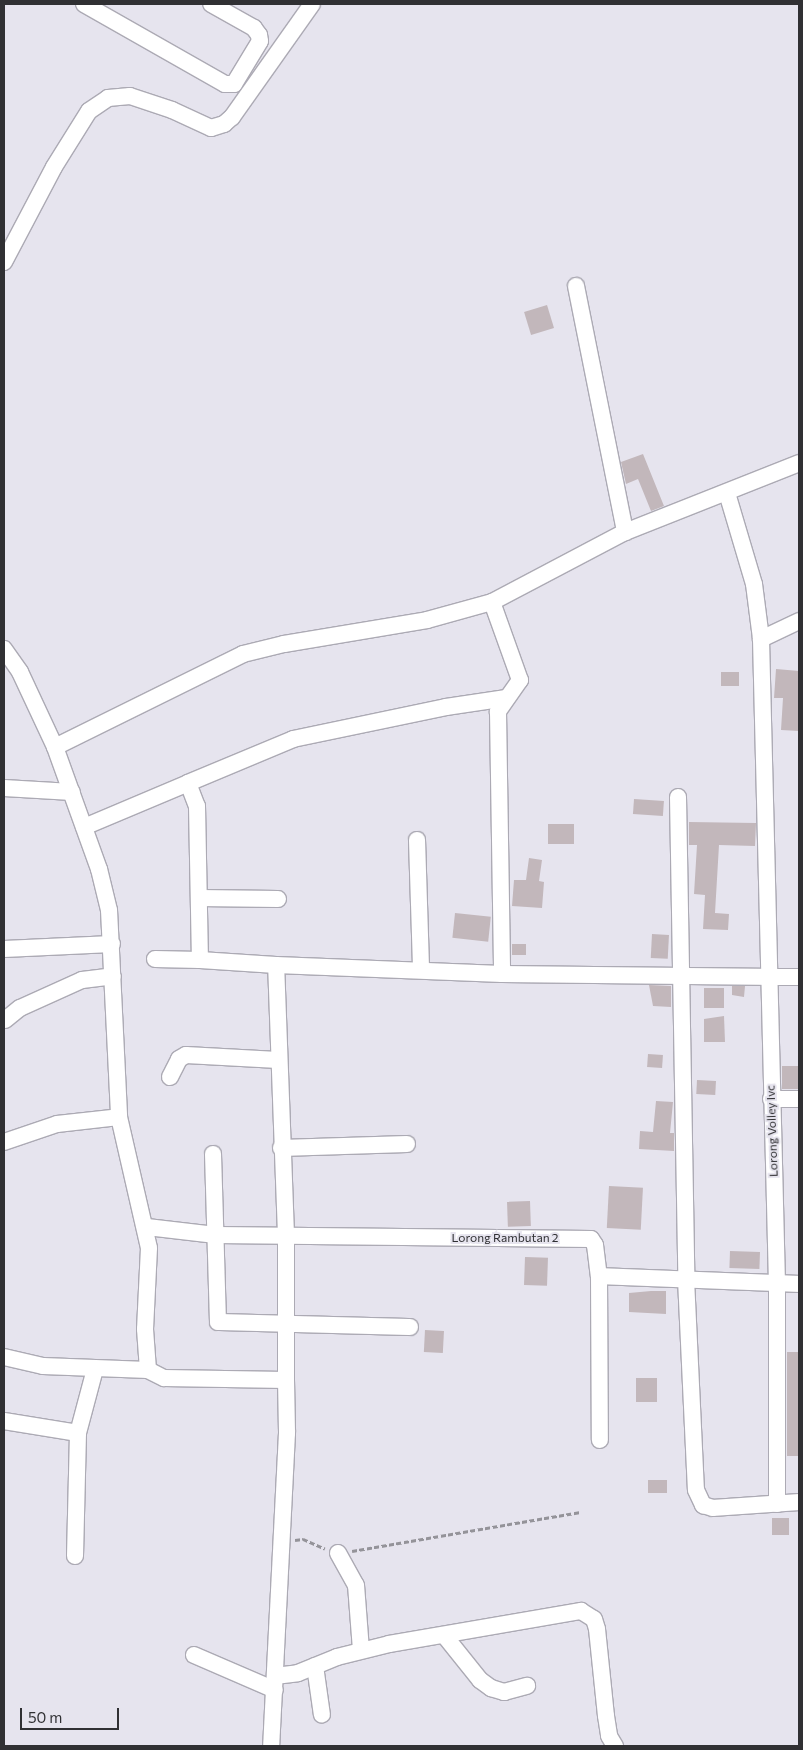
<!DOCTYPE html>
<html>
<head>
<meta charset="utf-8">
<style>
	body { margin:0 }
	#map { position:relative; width:803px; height:1750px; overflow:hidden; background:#e6e4ee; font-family:Commissioner,sans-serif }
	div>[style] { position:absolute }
	.building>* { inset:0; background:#c2b7bb; transform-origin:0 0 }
	.path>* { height:2.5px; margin-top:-1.25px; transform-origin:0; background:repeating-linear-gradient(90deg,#949399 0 5px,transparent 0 7.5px) }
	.roads { filter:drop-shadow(1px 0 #acaab4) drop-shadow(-1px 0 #acaab4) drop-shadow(0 1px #acaab4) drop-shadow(0 -1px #acaab4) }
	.minor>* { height:16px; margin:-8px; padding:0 8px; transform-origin:8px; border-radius:8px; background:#fff }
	span { translate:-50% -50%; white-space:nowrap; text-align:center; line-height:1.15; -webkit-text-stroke:4px #e6e4ee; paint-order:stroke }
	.street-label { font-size:12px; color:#303033 }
	.frame { position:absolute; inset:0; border:5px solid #303033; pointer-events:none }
	.scale { position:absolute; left:20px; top:1708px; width:99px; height:22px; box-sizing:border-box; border:2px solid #303033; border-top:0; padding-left:6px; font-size:15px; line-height:18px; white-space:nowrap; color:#303033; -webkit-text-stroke:4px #e6e4ee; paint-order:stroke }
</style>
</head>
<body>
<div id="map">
	<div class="building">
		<div style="left:547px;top:305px;width:24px;height:24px;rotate:73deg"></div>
		<div style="clip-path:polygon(643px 454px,664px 506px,651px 511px,638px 479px,626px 484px,621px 462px)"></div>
		<div style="clip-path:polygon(776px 669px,799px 671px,799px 731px,781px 730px,783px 698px,774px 698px)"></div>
		<div style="left:721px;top:672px;width:18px;height:14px"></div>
		<div style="left:634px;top:799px;width:30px;height:15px;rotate:4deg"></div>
		<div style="clip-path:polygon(689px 822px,756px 823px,755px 846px,719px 845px,715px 913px,729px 914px,728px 930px,703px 929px,705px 895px,694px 894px,697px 845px,689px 845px)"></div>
		<div style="left:548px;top:824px;width:26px;height:20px"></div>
		<div style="clip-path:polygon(529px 858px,542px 860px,539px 881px,544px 882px,542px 908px,512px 906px,514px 880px,526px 880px)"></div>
		<div style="left:455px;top:913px;width:36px;height:25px;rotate:6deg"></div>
		<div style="left:652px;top:934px;width:17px;height:24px;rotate:3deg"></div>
		<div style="left:512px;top:944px;width:14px;height:11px"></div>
		<div style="clip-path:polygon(649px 985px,671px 986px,671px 1007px,653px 1006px)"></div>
		<div style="clip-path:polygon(732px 986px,745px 986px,744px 997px,732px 995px)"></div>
		<div style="left:704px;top:988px;width:20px;height:20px"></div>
		<div style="clip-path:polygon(724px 1016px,725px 1042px,704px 1042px,704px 1019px)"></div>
		<div style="left:648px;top:1054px;width:15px;height:13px;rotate:4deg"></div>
		<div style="left:782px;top:1066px;width:17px;height:23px"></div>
		<div style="left:697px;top:1080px;width:19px;height:14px;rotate:3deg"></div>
		<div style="clip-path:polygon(656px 1101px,673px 1102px,670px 1133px,674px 1133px,674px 1151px,639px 1149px,640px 1131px,653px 1132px)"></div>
		<div style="left:609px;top:1186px;width:34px;height:42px;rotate:3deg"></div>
		<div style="left:530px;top:1201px;width:25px;height:23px;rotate:88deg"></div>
		<div style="left:730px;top:1251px;width:30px;height:17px;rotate:2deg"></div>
		<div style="left:525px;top:1257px;width:23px;height:28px;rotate:2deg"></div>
		<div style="clip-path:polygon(651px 1291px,666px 1291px,666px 1314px,629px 1312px,629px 1293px)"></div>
		<div style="left:425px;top:1330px;width:19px;height:22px;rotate:3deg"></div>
		<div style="left:787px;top:1352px;width:12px;height:104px"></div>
		<div style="left:636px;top:1378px;width:21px;height:24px"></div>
		<div style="left:648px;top:1480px;width:19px;height:13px"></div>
		<div style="left:772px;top:1518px;width:17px;height:17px"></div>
	</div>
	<div class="path">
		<div style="left:295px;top:1540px;width:8px;rotate:-7deg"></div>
		<div style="left:303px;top:1539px;width:24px;rotate:24deg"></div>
		<div style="left:352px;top:1551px;width:232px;rotate:-9.7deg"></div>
	</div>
	<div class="roads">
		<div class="minor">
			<div style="left:84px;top:4px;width:162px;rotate:29.6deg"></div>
			<div style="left:225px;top:84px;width:9px"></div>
			<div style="left:234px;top:84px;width:50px;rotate:-58.8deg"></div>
			<div style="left:260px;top:41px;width:6px;rotate:-99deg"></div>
			<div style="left:259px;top:35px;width:9px;rotate:-126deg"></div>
			<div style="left:254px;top:28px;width:49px;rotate:-150.8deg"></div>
			<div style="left:4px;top:262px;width:107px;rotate:-62.2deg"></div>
			<div style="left:54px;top:167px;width:66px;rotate:-58deg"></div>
			<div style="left:89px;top:111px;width:23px;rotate:-34deg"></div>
			<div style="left:108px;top:98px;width:22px;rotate:-5deg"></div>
			<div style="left:130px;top:96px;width:44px;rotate:18.4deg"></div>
			<div style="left:172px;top:110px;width:43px;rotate:24.8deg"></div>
			<div style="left:211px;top:128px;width:14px;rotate:-17deg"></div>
			<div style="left:224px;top:124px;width:11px;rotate:-41deg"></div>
			<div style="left:232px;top:117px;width:138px;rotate:-54.7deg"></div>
			<div style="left:576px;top:286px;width:251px;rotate:78.7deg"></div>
			<div style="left:727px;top:493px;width:95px;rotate:73.5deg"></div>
			<div style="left:754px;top:584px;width:55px;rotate:82.7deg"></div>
			<div style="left:761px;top:639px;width:645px;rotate:88.58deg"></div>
			<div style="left:777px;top:1284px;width:220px;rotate:90deg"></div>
			<div style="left:492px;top:602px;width:83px;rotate:70.3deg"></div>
			<div style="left:520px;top:680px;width:39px;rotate:125deg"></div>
			<div style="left:498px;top:712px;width:262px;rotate:89.1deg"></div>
			<div style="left:761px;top:639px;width:42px;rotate:-25.3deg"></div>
			<div style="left:4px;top:649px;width:28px;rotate:55deg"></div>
			<div style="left:20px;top:672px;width:83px;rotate:65deg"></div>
			<div style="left:55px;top:747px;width:130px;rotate:70.2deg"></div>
			<div style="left:99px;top:869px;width:42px;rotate:76.3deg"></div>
			<div style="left:109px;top:910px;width:207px;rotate:87.2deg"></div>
			<div style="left:119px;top:1117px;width:134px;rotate:77.1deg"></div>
			<div style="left:149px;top:1248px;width:81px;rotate:92.8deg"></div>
			<div style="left:145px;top:1329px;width:41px;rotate:85.8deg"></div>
			<div style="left:148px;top:1370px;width:18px;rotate:27deg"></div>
			<div style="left:164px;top:1378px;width:122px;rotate:0.9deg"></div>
			<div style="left:286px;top:1380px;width:53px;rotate:88.9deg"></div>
			<div style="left:287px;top:1433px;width:313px;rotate:92.9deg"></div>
			<div style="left:55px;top:747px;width:210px;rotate:-26.3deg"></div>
			<div style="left:243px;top:654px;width:42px;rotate:-13.7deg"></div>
			<div style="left:284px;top:644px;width:145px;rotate:-9.5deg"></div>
			<div style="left:427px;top:620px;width:67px;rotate:-15.5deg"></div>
			<div style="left:492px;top:602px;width:150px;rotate:-27.8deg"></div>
			<div style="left:625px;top:532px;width:187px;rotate:-21.6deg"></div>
			<div style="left:188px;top:783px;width:114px;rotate:-22.7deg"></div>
			<div style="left:293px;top:739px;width:156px;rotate:-11.8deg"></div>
			<div style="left:446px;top:707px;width:61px;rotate:-8.5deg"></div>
			<div style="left:4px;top:788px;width:68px;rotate:3.4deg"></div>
			<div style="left:678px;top:797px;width:482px;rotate:89deg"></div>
			<div style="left:686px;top:1279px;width:211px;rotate:87.3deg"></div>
			<div style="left:696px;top:1490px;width:17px;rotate:65deg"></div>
			<div style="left:703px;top:1505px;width:10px;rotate:17deg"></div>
			<div style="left:713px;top:1508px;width:86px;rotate:-4deg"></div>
			<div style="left:84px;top:827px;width:113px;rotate:-22.9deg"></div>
			<div style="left:188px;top:783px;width:25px;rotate:69deg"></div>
			<div style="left:197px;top:806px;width:154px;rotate:88.9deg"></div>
			<div style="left:200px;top:960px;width:76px;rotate:3.8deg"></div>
			<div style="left:417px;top:840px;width:129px;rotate:88.2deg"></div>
			<div style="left:199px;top:898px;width:79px;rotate:0.7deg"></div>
			<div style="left:4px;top:949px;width:108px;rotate:-2.7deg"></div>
			<div style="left:155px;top:959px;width:45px;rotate:1.3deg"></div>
			<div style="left:5px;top:1020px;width:19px;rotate:-39deg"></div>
			<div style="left:20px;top:1008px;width:68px;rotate:-24.3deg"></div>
			<div style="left:82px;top:980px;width:31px;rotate:-7deg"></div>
			<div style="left:170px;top:1077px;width:20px;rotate:-63deg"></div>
			<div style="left:179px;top:1059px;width:8px;rotate:-30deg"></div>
			<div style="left:186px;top:1055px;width:92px;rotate:3.1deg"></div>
			<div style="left:771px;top:1099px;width:28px"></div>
			<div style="left:4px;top:1142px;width:56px;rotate:-18.8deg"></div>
			<div style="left:57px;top:1124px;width:62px;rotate:-6.4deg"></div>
			<div style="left:281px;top:1148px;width:126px;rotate:-1.8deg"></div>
			<div style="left:213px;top:1154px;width:168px;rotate:88.3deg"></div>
			<div style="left:218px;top:1322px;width:192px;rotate:1.5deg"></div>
			<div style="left:147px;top:1227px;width:69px;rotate:6.6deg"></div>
			<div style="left:216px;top:1235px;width:375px;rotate:0.6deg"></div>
			<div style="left:591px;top:1239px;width:7px;rotate:56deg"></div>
			<div style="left:595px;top:1245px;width:31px;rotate:83deg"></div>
			<div style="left:599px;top:1276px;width:164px;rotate:89.7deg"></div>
			<div style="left:599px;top:1276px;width:200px;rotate:2.3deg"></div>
			<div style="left:4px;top:1357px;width:40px;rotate:13deg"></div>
			<div style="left:43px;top:1366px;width:105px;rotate:2.2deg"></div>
			<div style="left:286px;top:1380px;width:145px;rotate:-90deg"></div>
			<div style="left:286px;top:1235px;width:270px;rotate:-92.1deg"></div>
			<div style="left:276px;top:965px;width:226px;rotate:2.3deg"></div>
			<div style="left:502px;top:974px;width:297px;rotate:0.6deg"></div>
			<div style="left:4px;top:1421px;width:75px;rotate:9.2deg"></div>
			<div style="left:338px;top:1553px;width:37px;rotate:61deg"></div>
			<div style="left:356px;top:1585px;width:65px;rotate:85.6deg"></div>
			<div style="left:75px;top:1556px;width:123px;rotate:-88.6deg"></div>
			<div style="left:78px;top:1433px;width:66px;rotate:-75.1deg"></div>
			<div style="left:444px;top:1635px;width:58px;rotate:51.3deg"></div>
			<div style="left:480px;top:1680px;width:14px;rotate:36deg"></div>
			<div style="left:491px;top:1688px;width:14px;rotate:17deg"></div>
			<div style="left:504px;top:1692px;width:24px;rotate:-15deg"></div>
			<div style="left:194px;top:1655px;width:88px;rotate:23.4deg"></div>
			<div style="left:315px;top:1666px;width:49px;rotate:81.9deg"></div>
			<div style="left:275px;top:1676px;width:23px;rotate:-7deg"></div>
			<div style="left:298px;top:1673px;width:42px;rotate:-22.3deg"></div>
			<div style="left:337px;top:1657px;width:54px;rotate:-14deg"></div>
			<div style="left:389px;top:1644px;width:195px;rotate:-9.8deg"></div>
			<div style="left:581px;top:1611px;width:15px;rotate:32deg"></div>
			<div style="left:594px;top:1619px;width:10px;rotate:73deg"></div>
			<div style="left:597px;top:1629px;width:87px;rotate:84.1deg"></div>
			<div style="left:606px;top:1716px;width:20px;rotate:81deg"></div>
			<div style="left:609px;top:1736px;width:12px;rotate:59deg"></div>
		</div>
	</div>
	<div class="street-label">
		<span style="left:772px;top:1131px;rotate:-92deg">Lorong Volley Ivc</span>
		<span style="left:505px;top:1238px">Lorong Rambutan 2</span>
	</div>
	<div class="frame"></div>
	<div class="scale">50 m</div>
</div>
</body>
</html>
